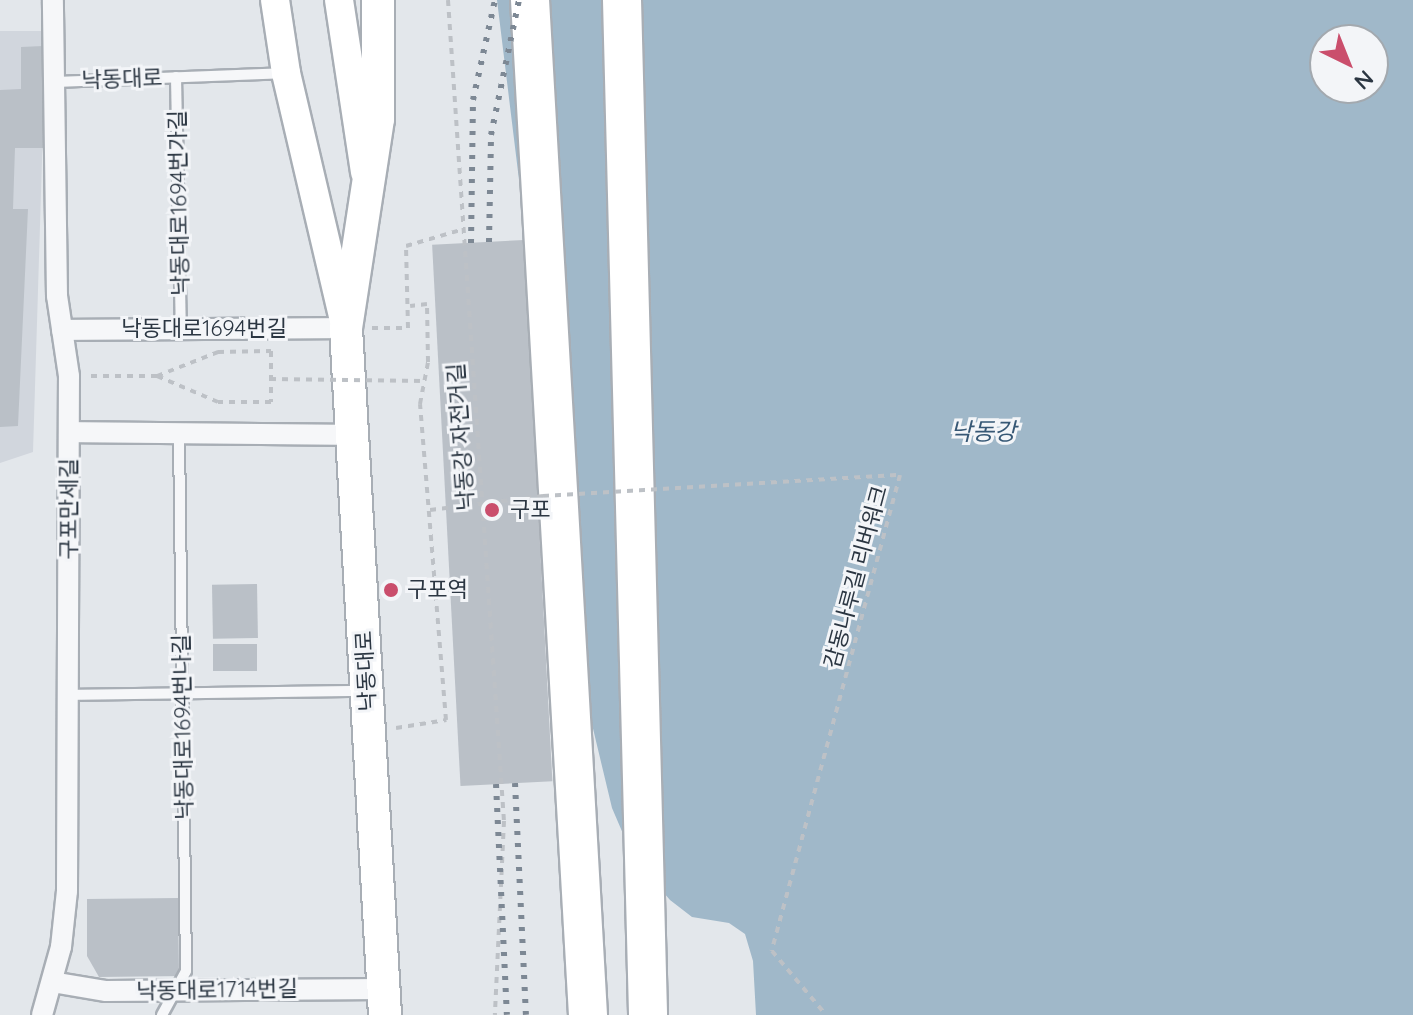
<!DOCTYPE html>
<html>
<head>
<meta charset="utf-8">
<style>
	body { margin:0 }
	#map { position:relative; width:1413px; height:1015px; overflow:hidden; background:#e3e7eb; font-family:Quicksand,"Noto Sans KR",sans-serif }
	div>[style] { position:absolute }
	.built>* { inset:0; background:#d1d6dd }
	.water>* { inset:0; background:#a0b8c9 }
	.building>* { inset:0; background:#bac0c7; transform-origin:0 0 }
	.path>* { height:4px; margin-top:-2px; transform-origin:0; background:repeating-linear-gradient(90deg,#bdc1c6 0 6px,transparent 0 12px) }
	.roads { filter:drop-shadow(2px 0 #a8aeb5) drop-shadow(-2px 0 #a8aeb5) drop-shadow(0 2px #a8aeb5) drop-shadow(0 -2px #a8aeb5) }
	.lane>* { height:10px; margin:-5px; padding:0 5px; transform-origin:5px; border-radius:5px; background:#f6f7f9 }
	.street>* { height:20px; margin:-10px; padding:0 10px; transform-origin:10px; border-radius:10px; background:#f6f7f9 }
	.secondary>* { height:28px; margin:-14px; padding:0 14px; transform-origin:14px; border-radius:14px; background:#fff }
	.primary>* { height:32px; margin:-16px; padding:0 16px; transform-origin:16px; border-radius:16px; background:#fff }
	.highway>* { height:38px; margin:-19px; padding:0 19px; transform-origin:19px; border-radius:19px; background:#fff }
	.rail>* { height:6px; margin-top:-3px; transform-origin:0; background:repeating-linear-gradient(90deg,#7d8894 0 4px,transparent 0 12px) }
	.path-bridge>* { height:4px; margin-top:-2px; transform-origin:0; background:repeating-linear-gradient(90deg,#bdc1c6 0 6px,transparent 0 12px) }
	.dots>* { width:22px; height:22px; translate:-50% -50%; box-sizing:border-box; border:4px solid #f3f5f8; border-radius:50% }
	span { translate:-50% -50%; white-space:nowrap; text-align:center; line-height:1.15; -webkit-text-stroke:6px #f3f5f8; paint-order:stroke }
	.street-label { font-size:22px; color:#2b3642 }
	.poi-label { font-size:22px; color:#2b3642 }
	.left { translate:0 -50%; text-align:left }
	.water-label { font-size:24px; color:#375875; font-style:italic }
	.north { position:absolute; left:1309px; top:24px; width:80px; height:80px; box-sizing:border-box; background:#f3f5f8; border:2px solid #a3a9af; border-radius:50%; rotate:137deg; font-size:22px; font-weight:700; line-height:32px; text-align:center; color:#2b3642 }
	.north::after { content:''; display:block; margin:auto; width:28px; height:36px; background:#ca4e6c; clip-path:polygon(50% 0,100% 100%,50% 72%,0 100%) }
</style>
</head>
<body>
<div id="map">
	<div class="built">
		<div style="clip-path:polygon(0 31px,46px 31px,33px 452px,0 463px)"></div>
	</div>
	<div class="water">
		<div style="clip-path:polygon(evenodd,497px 0,1413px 0,1413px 1015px,756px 1015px,753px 961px,745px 934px,729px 923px,692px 917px,670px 900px,633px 857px,612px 808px,579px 670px,497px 0,1325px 40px,1373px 40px,1373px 88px,1325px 88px,1325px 40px)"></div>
	</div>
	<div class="building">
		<div style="clip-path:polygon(43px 46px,43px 148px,15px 148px,13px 209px,28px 209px,18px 426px,0 427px,0 90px,21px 89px,21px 47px)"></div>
		<div style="left:524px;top:240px;width:542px;height:92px;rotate:87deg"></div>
		<div style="left:257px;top:584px;width:54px;height:45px;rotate:89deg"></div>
		<div style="left:257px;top:644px;width:27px;height:44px;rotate:90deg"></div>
		<div style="clip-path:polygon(178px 898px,179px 976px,99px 977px,87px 956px,87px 899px)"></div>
	</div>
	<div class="path">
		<div style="left:448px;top:0;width:823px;rotate:86.1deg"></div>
		<div style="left:504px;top:821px;width:194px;rotate:92.7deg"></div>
		<div style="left:372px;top:328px;width:36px"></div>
		<div style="left:408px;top:328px;width:82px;rotate:-91.4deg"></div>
		<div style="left:406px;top:246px;width:60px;rotate:-16.3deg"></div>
		<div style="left:271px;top:351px;width:51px;rotate:90deg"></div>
		<div style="left:271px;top:402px;width:53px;rotate:180deg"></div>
		<div style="left:218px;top:402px;width:66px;rotate:-156.9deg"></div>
		<div style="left:157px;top:376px;width:66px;rotate:-21.5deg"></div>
		<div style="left:218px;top:352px;width:53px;rotate:-1.1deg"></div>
		<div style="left:91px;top:376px;width:66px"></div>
		<div style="left:396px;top:728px;width:51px;rotate:-9.1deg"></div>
		<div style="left:446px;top:720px;width:317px;rotate:-94.7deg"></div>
		<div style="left:420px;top:404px;width:43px;rotate:-79.2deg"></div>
		<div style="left:428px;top:362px;width:58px;rotate:-91deg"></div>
		<div style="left:427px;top:304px;width:17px;rotate:173deg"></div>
	</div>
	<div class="roads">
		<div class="lane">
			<div style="left:176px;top:77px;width:252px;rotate:88.9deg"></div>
			<div style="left:54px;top:82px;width:230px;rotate:-2.2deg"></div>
			<div style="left:68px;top:695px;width:294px;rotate:-0.8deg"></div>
			<div style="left:162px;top:1015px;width:50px;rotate:-61.4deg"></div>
			<div style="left:186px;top:971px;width:538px;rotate:-90.75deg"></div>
		</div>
		<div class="street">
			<div style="left:62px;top:330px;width:284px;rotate:-0.4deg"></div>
			<div style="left:69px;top:432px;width:283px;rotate:0.6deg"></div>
			<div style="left:52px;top:982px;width:55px;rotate:9.5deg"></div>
			<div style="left:106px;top:991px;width:278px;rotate:-0.4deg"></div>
			<div style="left:42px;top:1015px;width:71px;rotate:-74.4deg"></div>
			<div style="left:61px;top:947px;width:56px;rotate:-83.9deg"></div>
			<div style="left:67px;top:891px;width:515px;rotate:-89.78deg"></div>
			<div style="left:69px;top:376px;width:81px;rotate:-98.5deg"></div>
			<div style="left:57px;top:296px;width:296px;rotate:-90.8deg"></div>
		</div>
		<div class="secondary">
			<div style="left:275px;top:0;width:74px;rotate:81.4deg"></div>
			<div style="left:286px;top:73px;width:258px;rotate:76.8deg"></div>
			<div style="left:339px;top:0;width:174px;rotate:81.4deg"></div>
		</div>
		<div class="primary">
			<div style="left:378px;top:0;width:119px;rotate:90deg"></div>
			<div style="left:378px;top:119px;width:211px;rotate:98.7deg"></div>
			<div style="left:346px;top:328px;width:688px;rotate:86.75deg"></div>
		</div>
		<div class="highway">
			<div style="left:530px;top:0;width:1017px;rotate:86.73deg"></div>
			<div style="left:622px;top:0;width:1015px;rotate:88.53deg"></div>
		</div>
	</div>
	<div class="rail">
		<div style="left:489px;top:242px;width:107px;rotate:-88.9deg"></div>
		<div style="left:491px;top:135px;width:138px;rotate:-78.3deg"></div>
		<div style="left:471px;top:243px;width:143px;rotate:-89.2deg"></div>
		<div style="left:473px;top:100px;width:102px;rotate:-77.6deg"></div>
		<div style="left:515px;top:783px;width:232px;rotate:87.3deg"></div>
		<div style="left:496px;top:784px;width:231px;rotate:87.3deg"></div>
	</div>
	<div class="path-bridge">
		<div style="left:270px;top:379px;width:155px;rotate:0.7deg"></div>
		<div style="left:430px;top:510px;width:114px;rotate:-7.1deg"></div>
		<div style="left:543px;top:496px;width:358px;rotate:-3.4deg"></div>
		<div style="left:900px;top:475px;width:493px;rotate:105.1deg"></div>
		<div style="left:772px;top:951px;width:84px;rotate:49.8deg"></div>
	</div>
	<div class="dots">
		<div style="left:492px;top:510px;background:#ca4e6c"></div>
		<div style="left:391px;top:590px;background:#ca4e6c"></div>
	</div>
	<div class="street-label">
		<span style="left:122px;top:79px;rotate:-2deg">낙동대로</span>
		<span style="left:179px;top:203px;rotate:-91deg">낙동대로1694번가길</span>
		<span style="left:204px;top:329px">낙동대로1694번길</span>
		<span style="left:461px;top:437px;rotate:-94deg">낙동강 자전거길</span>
		<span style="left:69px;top:509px;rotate:-90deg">구포만세길</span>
		<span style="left:856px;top:577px;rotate:-75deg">감동나루길 리버워크</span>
		<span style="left:366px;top:671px;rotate:-93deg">낙동대로</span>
		<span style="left:183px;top:727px;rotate:-91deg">낙동대로1694번나길</span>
		<span style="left:217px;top:990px;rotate:-1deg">낙동대로1714번길</span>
	</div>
	<div class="poi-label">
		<span class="left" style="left:510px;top:510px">구포</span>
		<span class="left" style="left:407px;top:590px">구포역</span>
	</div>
	<div class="water-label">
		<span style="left:983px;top:432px">낙동강</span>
	</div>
	<div class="north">N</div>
</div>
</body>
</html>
